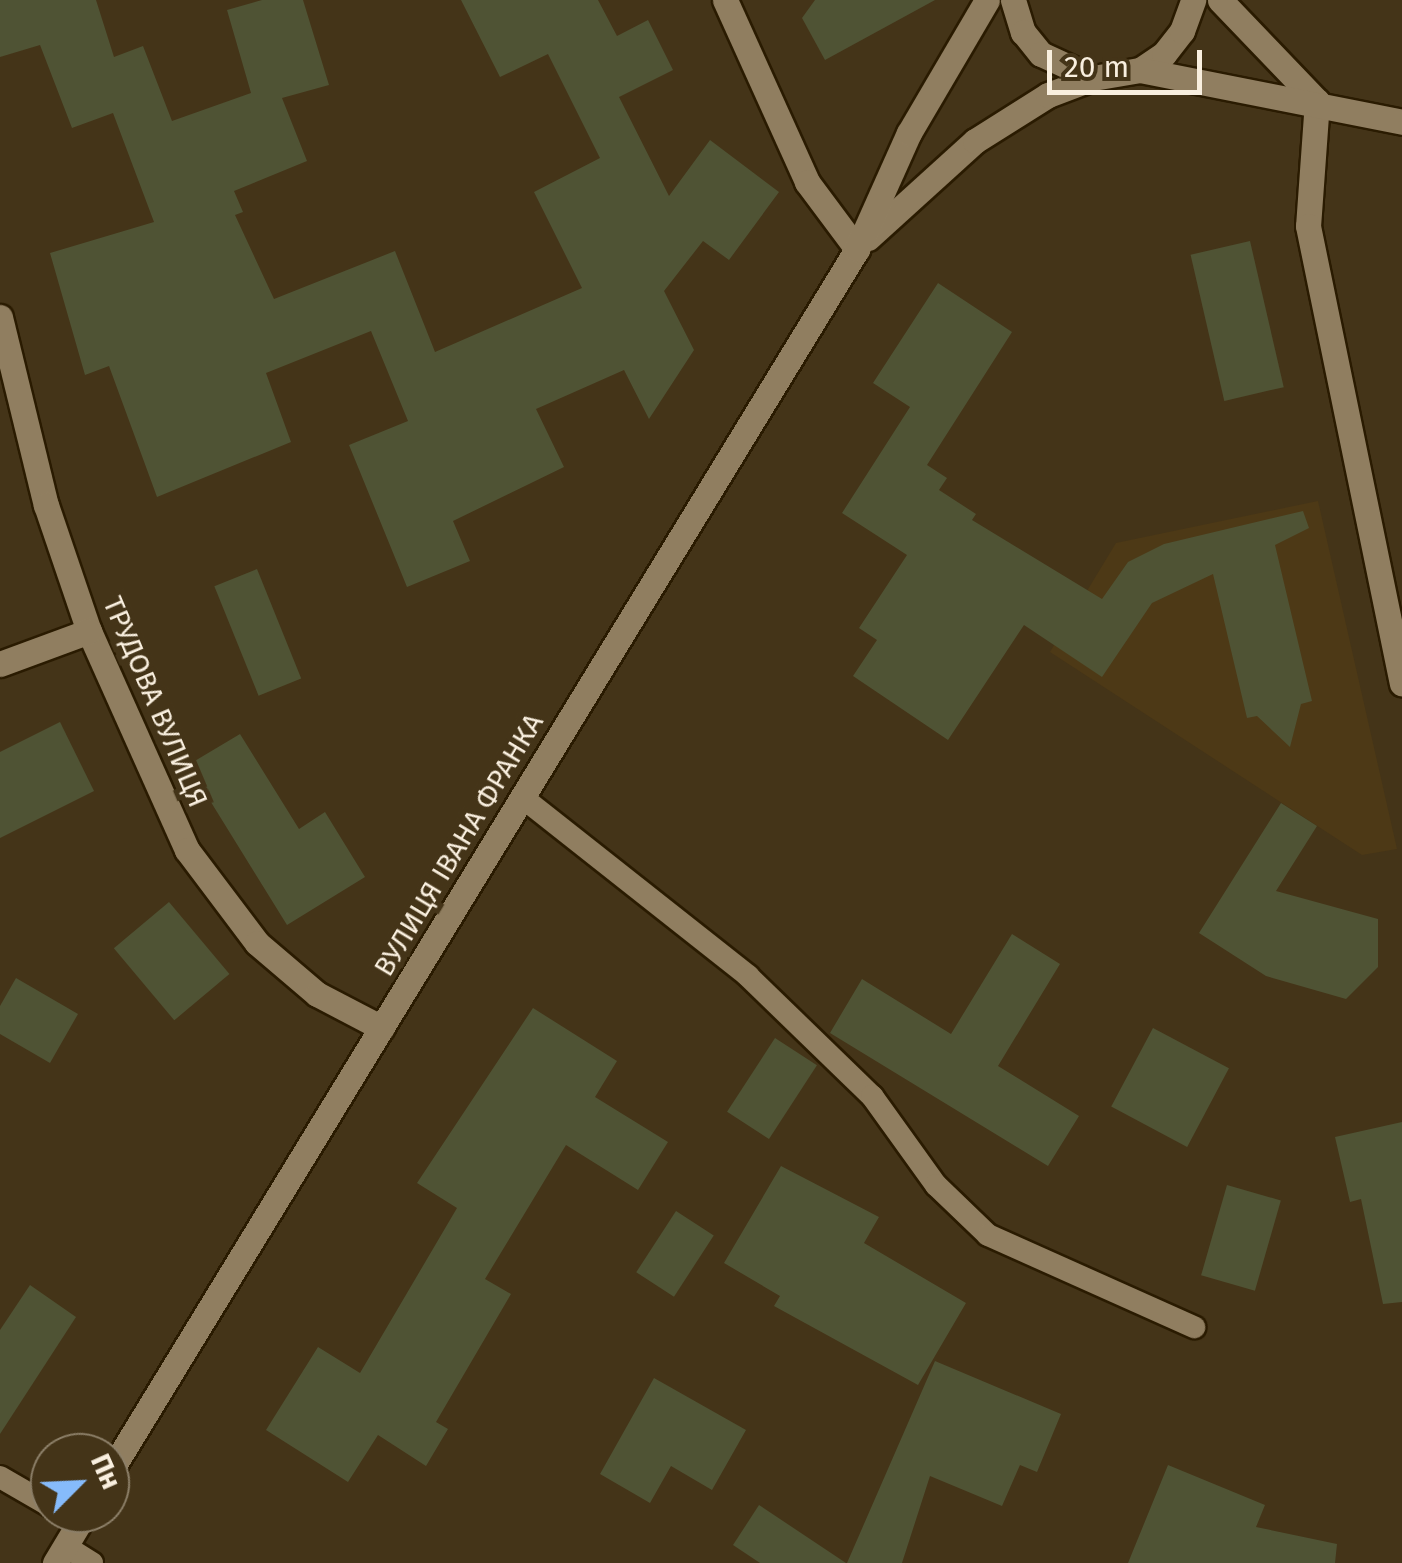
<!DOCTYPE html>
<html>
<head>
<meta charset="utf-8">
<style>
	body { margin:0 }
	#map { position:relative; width:1402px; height:1563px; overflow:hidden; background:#443418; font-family:"Fira Sans",sans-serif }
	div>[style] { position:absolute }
	.built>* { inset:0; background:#4d3916 }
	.building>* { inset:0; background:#4f5334; transform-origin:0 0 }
	.roads { filter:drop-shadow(2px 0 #2a1b01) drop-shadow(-2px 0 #2a1b01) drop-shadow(0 2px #2a1b01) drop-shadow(0 -2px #2a1b01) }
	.lane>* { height:22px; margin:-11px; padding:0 11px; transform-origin:11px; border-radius:11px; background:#907e60 }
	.street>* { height:25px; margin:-12.5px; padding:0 12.5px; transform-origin:12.5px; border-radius:12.5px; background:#907e60 }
	.secondary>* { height:25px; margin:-12.5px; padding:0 12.5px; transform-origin:12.5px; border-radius:12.5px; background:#907e60 }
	span { translate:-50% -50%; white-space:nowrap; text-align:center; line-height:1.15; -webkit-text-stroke:10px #443418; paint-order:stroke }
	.street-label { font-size:28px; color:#f9efdf }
	.north { position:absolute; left:30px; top:1433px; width:100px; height:100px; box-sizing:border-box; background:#443418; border:2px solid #8c7f68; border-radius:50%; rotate:66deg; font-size:28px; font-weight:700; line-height:40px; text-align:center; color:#f9efdf }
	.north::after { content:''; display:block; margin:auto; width:35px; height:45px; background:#86bbfb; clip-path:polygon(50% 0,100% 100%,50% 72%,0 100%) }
	.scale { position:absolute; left:1047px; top:50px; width:155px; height:45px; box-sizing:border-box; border:5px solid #f9efdf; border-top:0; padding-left:12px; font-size:30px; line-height:35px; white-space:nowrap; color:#f9efdf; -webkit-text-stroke:8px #443418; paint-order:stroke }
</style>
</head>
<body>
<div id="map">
	<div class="built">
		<div style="clip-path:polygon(1318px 501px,1397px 849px,1362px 855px,1050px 652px,1116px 543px)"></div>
	</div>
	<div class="building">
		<div style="clip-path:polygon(0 0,96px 0,114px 57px,143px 46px,172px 121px,251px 93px,227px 10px,262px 0,303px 0,329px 85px,282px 98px,307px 161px,234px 191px,243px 212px,235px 215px,274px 299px,395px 251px,435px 352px,582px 288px,534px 192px,600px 158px,548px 54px,500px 77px,461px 0,598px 0,617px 36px,648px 20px,673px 70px,619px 97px,669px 196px,710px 140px,779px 192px,729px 260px,703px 241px,664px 291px,694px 350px,649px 419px,624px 370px,536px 409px,564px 467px,453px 521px,470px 561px,407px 587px,349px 445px,408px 421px,371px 331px,266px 373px,291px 442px,157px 497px,109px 366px,85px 375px,50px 253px,154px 222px,113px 113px,72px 128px,40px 45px,0 57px)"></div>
		<div style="clip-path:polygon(815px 0,935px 0,825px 60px,802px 18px)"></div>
		<div style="left:1250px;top:241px;width:150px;height:61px;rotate:77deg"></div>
		<div style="clip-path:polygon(938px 283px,1012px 332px,927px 465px,947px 478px,939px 490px,976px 514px,972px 520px,1102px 599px,1128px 562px,1164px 544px,1303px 511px,1309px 528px,1275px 545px,1312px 701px,1301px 704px,1290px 747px,1257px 716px,1247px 718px,1213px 574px,1152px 603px,1102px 677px,1024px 625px,948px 740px,853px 676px,877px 640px,859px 628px,907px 555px,842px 513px,910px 407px,873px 383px)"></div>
		<div style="left:257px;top:569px;width:118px;height:46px;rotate:68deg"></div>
		<div style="clip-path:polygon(60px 722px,94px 791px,0 838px,0 752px)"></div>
		<div style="clip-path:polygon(240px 734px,299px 829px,325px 812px,365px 877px,287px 925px,188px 765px)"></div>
		<div style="clip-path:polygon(1281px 803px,1317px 826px,1276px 891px,1378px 919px,1378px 967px,1346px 999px,1266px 976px,1199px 933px)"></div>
		<div style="left:169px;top:902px;width:94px;height:72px;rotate:50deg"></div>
		<div style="clip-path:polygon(1012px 934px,1060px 964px,998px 1066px,1079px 1116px,1048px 1166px,830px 1033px,862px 979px,951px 1034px)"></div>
		<div style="clip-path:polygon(16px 978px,78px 1014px,50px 1063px,0 1034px,0 1006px)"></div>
		<div style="clip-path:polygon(533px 1008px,617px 1061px,595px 1097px,668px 1142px,638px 1190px,566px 1145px,485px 1279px,511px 1294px,436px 1422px,448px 1429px,426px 1466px,378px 1435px,348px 1482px,266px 1430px,318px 1347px,360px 1373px,457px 1208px,417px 1183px)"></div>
		<div style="left:1153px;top:1028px;width:86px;height:89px;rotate:28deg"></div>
		<div style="left:775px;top:1038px;width:50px;height:88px;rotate:33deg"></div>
		<div style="clip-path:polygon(1402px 1122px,1402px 1302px,1383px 1304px,1361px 1199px,1350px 1202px,1335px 1137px)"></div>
		<div style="clip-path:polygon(781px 1166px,879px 1217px,864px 1243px,966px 1303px,918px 1385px,774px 1306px,780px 1296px,724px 1263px)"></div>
		<div style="left:1227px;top:1185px;width:56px;height:94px;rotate:16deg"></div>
		<div style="left:676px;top:1211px;width:45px;height:73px;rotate:33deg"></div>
		<div style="clip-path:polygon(30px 1285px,76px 1317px,0 1434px,0 1330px)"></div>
		<div style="clip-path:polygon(935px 1361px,1061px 1414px,1037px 1472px,1020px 1465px,1002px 1506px,930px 1476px,902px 1563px,847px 1563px)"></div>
		<div style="clip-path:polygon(654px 1378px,746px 1430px,712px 1490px,671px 1466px,650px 1503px,600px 1474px)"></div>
		<div style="clip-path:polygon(1168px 1465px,1265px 1505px,1256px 1527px,1337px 1544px,1335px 1563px,1128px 1563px)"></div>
		<div style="clip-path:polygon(759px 1505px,846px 1563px,760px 1563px,733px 1545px)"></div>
	</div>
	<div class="roads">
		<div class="lane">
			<div style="left:523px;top:798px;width:287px;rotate:38.3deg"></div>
			<div style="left:748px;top:976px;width:173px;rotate:44.1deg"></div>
			<div style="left:872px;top:1096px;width:110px;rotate:54.3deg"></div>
			<div style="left:936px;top:1185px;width:72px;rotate:43.9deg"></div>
			<div style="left:988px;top:1235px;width:226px;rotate:24.1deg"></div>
			<div style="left:0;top:1477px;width:58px;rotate:30.1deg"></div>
			<div style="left:65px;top:1546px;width:32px;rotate:32deg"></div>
		</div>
		<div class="street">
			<div style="left:725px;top:0;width:200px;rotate:65.7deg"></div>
			<div style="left:807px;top:182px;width:84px;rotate:53.3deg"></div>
			<div style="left:1317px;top:101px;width:125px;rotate:94.1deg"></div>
			<div style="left:1308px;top:226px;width:467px;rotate:78.4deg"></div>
			<div style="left:0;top:317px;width:194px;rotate:76.3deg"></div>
			<div style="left:46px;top:505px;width:133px;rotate:71.2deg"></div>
			<div style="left:89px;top:631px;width:240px;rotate:65.9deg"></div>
			<div style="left:187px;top:850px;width:116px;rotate:53deg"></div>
			<div style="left:257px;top:943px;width:79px;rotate:40.4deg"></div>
			<div style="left:317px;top:994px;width:73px;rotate:27.6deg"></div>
			<div style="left:0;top:664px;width:95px;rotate:-20.3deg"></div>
		</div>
		<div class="secondary">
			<div style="left:1013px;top:0;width:34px;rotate:73deg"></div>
			<div style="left:1023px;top:32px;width:28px;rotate:51deg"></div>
			<div style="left:1041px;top:54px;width:57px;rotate:24.8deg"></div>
			<div style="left:1093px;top:78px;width:48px;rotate:-9.7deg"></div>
			<div style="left:1140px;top:70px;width:29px;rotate:-34deg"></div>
			<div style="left:1164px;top:54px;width:29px;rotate:-52deg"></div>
			<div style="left:1182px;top:31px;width:33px;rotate:-70deg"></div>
			<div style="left:1220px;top:0;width:140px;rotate:46.2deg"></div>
			<div style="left:1140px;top:70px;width:267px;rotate:11.2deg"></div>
			<div style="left:868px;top:238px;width:144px;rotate:-42.2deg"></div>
			<div style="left:975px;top:141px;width:86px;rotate:-32.2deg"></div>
			<div style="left:1048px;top:95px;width:48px;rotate:-20.7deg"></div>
			<div style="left:110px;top:1472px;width:1433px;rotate:-58.58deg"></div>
			<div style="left:857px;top:249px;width:127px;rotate:-65.9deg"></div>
			<div style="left:909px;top:133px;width:154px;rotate:-59.6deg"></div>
			<div style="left:55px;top:1563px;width:58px;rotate:-59deg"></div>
		</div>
	</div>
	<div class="street-label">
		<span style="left:155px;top:702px;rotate:67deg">ТРУДОВА ВУЛИЦЯ</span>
		<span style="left:459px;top:845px;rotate:-59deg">ВУЛИЦЯ ІВАНА ФРАНКА</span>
	</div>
	<div class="north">Пн</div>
	<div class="scale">20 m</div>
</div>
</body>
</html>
